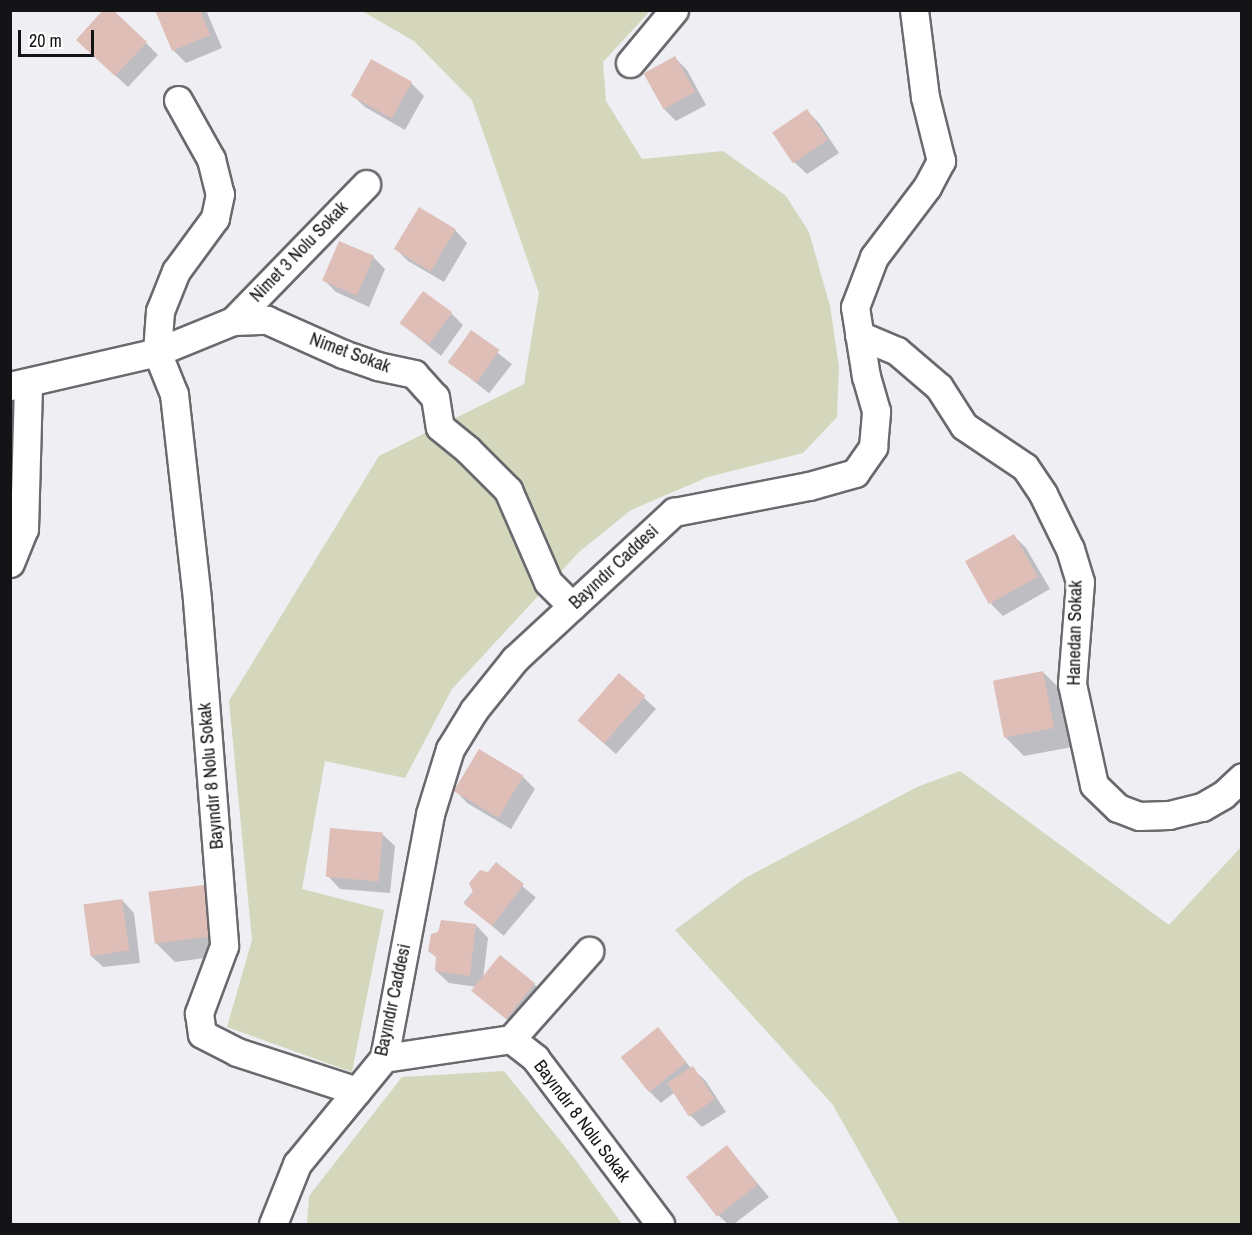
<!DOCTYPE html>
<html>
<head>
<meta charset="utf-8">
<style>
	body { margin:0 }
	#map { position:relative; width:1252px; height:1235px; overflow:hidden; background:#eeeef3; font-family:"Archivo Narrow",sans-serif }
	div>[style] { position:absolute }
	.green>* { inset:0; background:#d4d7bb }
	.shadow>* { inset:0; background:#0003; transform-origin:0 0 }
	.building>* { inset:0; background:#e0beb8; transform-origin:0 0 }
	.roads { filter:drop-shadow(2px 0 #6a696e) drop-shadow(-2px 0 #6a696e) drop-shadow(0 2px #6a696e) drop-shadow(0 -2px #6a696e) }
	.street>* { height:27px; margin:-13.5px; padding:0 13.5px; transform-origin:13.5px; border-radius:13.5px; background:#fff }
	span { translate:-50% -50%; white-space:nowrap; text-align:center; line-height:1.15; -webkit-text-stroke:5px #fff; paint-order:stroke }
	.street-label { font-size:18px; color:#141416 }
	.frame { position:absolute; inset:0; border:12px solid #141416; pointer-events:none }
	.scale { position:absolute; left:18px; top:30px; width:76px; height:27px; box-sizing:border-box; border:3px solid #141416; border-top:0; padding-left:8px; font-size:18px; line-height:21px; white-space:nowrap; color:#141416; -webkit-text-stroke:4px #fff; paint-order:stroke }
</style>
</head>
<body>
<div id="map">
	<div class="green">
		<div style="clip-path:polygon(362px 11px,650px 11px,603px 62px,606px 101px,642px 159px,723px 151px,786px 196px,809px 232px,830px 306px,839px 367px,837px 417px,803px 453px,708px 477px,631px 510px,579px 552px,452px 689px,405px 778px,325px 761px,302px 889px,384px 910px,352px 1072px,227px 1027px,252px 940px,229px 701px,379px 456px,524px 384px,539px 293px,472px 100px,414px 41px)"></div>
		<div style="clip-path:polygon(960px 771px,1169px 925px,1241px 847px,1241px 1224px,900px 1224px,833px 1105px,675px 930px,745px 878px,917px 787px)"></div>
		<div style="clip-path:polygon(504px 1071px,575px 1159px,622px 1224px,307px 1224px,309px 1196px,402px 1077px)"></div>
	</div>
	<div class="shadow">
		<div style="clip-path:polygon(156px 10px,206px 10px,222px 48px,186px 63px,173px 50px)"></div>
		<div style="clip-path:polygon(146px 43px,158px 55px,128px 87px,90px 52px)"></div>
		<div style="clip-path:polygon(674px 57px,687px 70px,706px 105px,676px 121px,664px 109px)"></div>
		<div style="clip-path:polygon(371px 61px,411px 83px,424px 96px,405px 130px,365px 107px,352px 95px)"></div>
		<div style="clip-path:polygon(807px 111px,819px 123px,839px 153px,807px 174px,794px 162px)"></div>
		<div style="clip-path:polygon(455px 230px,467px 243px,444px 282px,408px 261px,396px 249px)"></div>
		<div style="clip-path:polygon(373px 257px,385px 269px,369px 307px,336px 292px,324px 280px)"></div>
		<div style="clip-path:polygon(451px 313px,463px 325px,441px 356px,402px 324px)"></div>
		<div style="left:471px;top:332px;width:52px;height:37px;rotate:38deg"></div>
		<div style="clip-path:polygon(1013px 535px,1026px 548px,1050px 589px,1003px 616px,991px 604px)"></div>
		<div style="clip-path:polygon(1043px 672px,1062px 691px,1072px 747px,1024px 756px,1005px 737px)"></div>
		<div style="clip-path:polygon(619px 675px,656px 709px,616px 754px,591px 732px)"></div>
		<div style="clip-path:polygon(523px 777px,535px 789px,511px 829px,467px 803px,455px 790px)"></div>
		<div style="clip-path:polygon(382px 834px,395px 846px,390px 893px,340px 889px,328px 876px)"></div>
		<div style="left:496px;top:864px;width:52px;height:50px;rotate:40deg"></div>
		<div style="clip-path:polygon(203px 887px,222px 905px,228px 955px,175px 962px,156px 943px)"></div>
		<div style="clip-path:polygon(122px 900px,134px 913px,140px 963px,103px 967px,90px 955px)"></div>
		<div style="clip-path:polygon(476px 925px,488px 938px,483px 979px,534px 984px,546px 996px,519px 1030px,474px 991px,477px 987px,449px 983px,436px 971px,437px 958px,430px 951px)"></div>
		<div style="clip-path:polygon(658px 1029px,691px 1068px,705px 1080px,726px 1112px,702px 1127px,690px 1115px,675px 1092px,661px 1103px,649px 1091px)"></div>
		<div style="clip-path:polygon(727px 1147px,769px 1197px,734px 1224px,728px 1224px,718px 1215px)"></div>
	</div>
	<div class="building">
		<div style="clip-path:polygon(103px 10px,113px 10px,147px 42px,115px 76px,76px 40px)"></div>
		<div style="clip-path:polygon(155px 10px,200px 10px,210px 35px,172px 51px)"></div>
		<div style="left:675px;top:56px;width:41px;height:36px;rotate:61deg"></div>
		<div style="left:371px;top:59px;width:47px;height:42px;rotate:29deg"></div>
		<div style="left:807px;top:109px;width:37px;height:42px;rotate:56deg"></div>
		<div style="left:419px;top:207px;width:43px;height:49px;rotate:31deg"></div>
		<div style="left:339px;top:241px;width:38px;height:43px;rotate:23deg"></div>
		<div style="left:423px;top:291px;width:36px;height:40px;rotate:36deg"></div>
		<div style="left:471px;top:330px;width:35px;height:40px;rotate:35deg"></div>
		<div style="left:1014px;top:534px;width:49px;height:56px;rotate:61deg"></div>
		<div style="left:1043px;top:671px;width:58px;height:51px;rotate:79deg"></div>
		<div style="left:619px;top:673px;width:35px;height:63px;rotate:41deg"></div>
		<div style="left:479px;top:749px;width:52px;height:49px;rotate:31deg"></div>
		<div style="left:330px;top:828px;width:53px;height:49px;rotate:5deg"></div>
		<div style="clip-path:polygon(496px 862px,524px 884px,492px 926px,464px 904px,473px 892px,469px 883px,480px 870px,488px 872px)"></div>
		<div style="left:204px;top:885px;width:52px;height:56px;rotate:83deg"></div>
		<div style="left:122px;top:899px;width:52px;height:39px;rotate:82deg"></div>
		<div style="clip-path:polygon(441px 920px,476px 924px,470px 976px,435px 971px,436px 957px,428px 951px,431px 934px,438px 932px)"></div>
		<div style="left:500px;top:955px;width:45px;height:46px;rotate:39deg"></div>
		<div style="left:658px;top:1027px;width:45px;height:48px;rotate:51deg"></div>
		<div style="left:693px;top:1066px;width:40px;height:31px;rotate:57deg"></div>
		<div style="left:727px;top:1145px;width:50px;height:52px;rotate:52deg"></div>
	</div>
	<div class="roads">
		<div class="street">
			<div style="left:630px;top:63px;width:69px;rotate:-50.3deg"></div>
			<div style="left:178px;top:100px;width:68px;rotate:60.8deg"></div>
			<div style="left:211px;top:159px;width:36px;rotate:76deg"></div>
			<div style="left:220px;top:194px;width:25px;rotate:102deg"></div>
			<div style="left:215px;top:218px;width:66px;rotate:126.3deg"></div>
			<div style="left:176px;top:271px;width:43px;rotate:111.8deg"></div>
			<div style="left:160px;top:311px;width:41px;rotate:94.2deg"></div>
			<div style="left:157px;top:352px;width:45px;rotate:68deg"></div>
			<div style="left:174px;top:394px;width:207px;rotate:83.6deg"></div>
			<div style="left:197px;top:600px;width:347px;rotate:85.5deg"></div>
			<div style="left:224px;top:946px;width:72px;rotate:110.5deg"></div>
			<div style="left:199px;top:1013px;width:21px;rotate:82deg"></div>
			<div style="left:202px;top:1034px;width:39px;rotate:27deg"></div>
			<div style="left:237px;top:1052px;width:126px;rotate:18deg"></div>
			<div style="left:233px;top:321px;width:191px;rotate:-45.8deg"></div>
			<div style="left:859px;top:335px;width:41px;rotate:22.8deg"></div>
			<div style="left:897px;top:351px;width:55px;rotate:40.6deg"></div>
			<div style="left:939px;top:387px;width:46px;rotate:57.3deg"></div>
			<div style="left:964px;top:426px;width:73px;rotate:33.9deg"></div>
			<div style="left:1025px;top:467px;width:32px;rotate:56deg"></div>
			<div style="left:1043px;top:494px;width:61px;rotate:63.9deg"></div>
			<div style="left:1070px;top:549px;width:34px;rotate:73deg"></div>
			<div style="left:1080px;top:582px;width:102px;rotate:94.5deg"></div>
			<div style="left:1072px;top:684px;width:103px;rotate:77.7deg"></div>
			<div style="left:1094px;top:785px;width:33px;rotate:44deg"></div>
			<div style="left:1118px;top:808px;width:22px;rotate:21deg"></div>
			<div style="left:1139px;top:816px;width:30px;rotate:-2deg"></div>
			<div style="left:1169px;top:815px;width:34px;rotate:-14deg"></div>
			<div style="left:1202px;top:807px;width:24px;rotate:-30deg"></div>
			<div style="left:1223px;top:795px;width:26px;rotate:-43deg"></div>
			<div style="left:10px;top:386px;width:151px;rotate:-13deg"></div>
			<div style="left:157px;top:352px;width:82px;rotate:-22.2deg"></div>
			<div style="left:233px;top:321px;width:34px;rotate:-2deg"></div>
			<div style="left:267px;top:320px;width:83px;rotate:24.1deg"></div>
			<div style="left:343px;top:354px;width:36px;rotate:19deg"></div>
			<div style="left:377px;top:366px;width:38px;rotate:12deg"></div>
			<div style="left:414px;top:374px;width:31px;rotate:48deg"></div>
			<div style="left:435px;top:397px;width:30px;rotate:81deg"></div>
			<div style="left:440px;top:427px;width:36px;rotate:39deg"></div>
			<div style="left:468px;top:450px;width:57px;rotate:45deg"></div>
			<div style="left:508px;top:490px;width:100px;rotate:66.5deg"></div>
			<div style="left:548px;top:582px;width:34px;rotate:45deg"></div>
			<div style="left:10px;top:563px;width:37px;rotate:-68deg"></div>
			<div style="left:24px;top:529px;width:145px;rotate:-88.4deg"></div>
			<div style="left:511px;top:1039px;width:118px;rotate:-48.4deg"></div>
			<div style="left:384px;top:1058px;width:128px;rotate:-8.5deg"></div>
			<div style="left:511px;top:1039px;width:31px;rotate:38deg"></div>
			<div style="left:535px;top:1058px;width:208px;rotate:53deg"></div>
			<div style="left:273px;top:1224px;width:65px;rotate:-68.2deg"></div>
			<div style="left:297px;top:1164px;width:137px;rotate:-50.6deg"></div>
			<div style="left:384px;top:1058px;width:248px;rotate:-79.3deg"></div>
			<div style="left:430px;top:814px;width:68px;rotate:-72.9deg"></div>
			<div style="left:450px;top:749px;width:46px;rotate:-58.4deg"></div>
			<div style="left:474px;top:710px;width:65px;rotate:-51.2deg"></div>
			<div style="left:515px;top:659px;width:217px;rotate:-42.8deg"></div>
			<div style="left:674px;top:512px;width:137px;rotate:-10.9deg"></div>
			<div style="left:809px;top:486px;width:48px;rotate:-15.8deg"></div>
			<div style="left:855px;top:473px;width:32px;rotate:-55deg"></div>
			<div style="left:873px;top:447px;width:36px;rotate:-85deg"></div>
			<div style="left:876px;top:411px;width:35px;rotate:-106deg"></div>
			<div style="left:866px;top:377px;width:71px;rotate:-98.9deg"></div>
			<div style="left:855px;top:307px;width:53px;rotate:-69.2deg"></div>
			<div style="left:874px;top:257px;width:88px;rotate:-52.9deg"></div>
			<div style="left:927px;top:187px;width:30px;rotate:-62deg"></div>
			<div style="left:941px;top:161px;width:66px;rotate:-104deg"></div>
			<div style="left:925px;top:97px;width:88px;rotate:-97.2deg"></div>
		</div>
	</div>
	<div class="street-label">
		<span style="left:299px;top:252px;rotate:-46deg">Nimet 3 Nolu Sokak</span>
		<span style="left:350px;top:353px;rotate:20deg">Nimet Sokak</span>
		<span style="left:614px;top:567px;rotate:-43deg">Bayındır Caddesi</span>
		<span style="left:1075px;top:633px;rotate:-89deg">Hanedan Sokak</span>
		<span style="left:211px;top:776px;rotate:-95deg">Bayındır 8 Nolu Sokak</span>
		<span style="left:393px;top:1000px;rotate:-78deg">Bayındır Caddesi</span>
		<span style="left:582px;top:1121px;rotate:53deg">Bayındır 8 Nolu Sokak</span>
	</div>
	<div class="frame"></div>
	<div class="scale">20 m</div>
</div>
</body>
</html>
